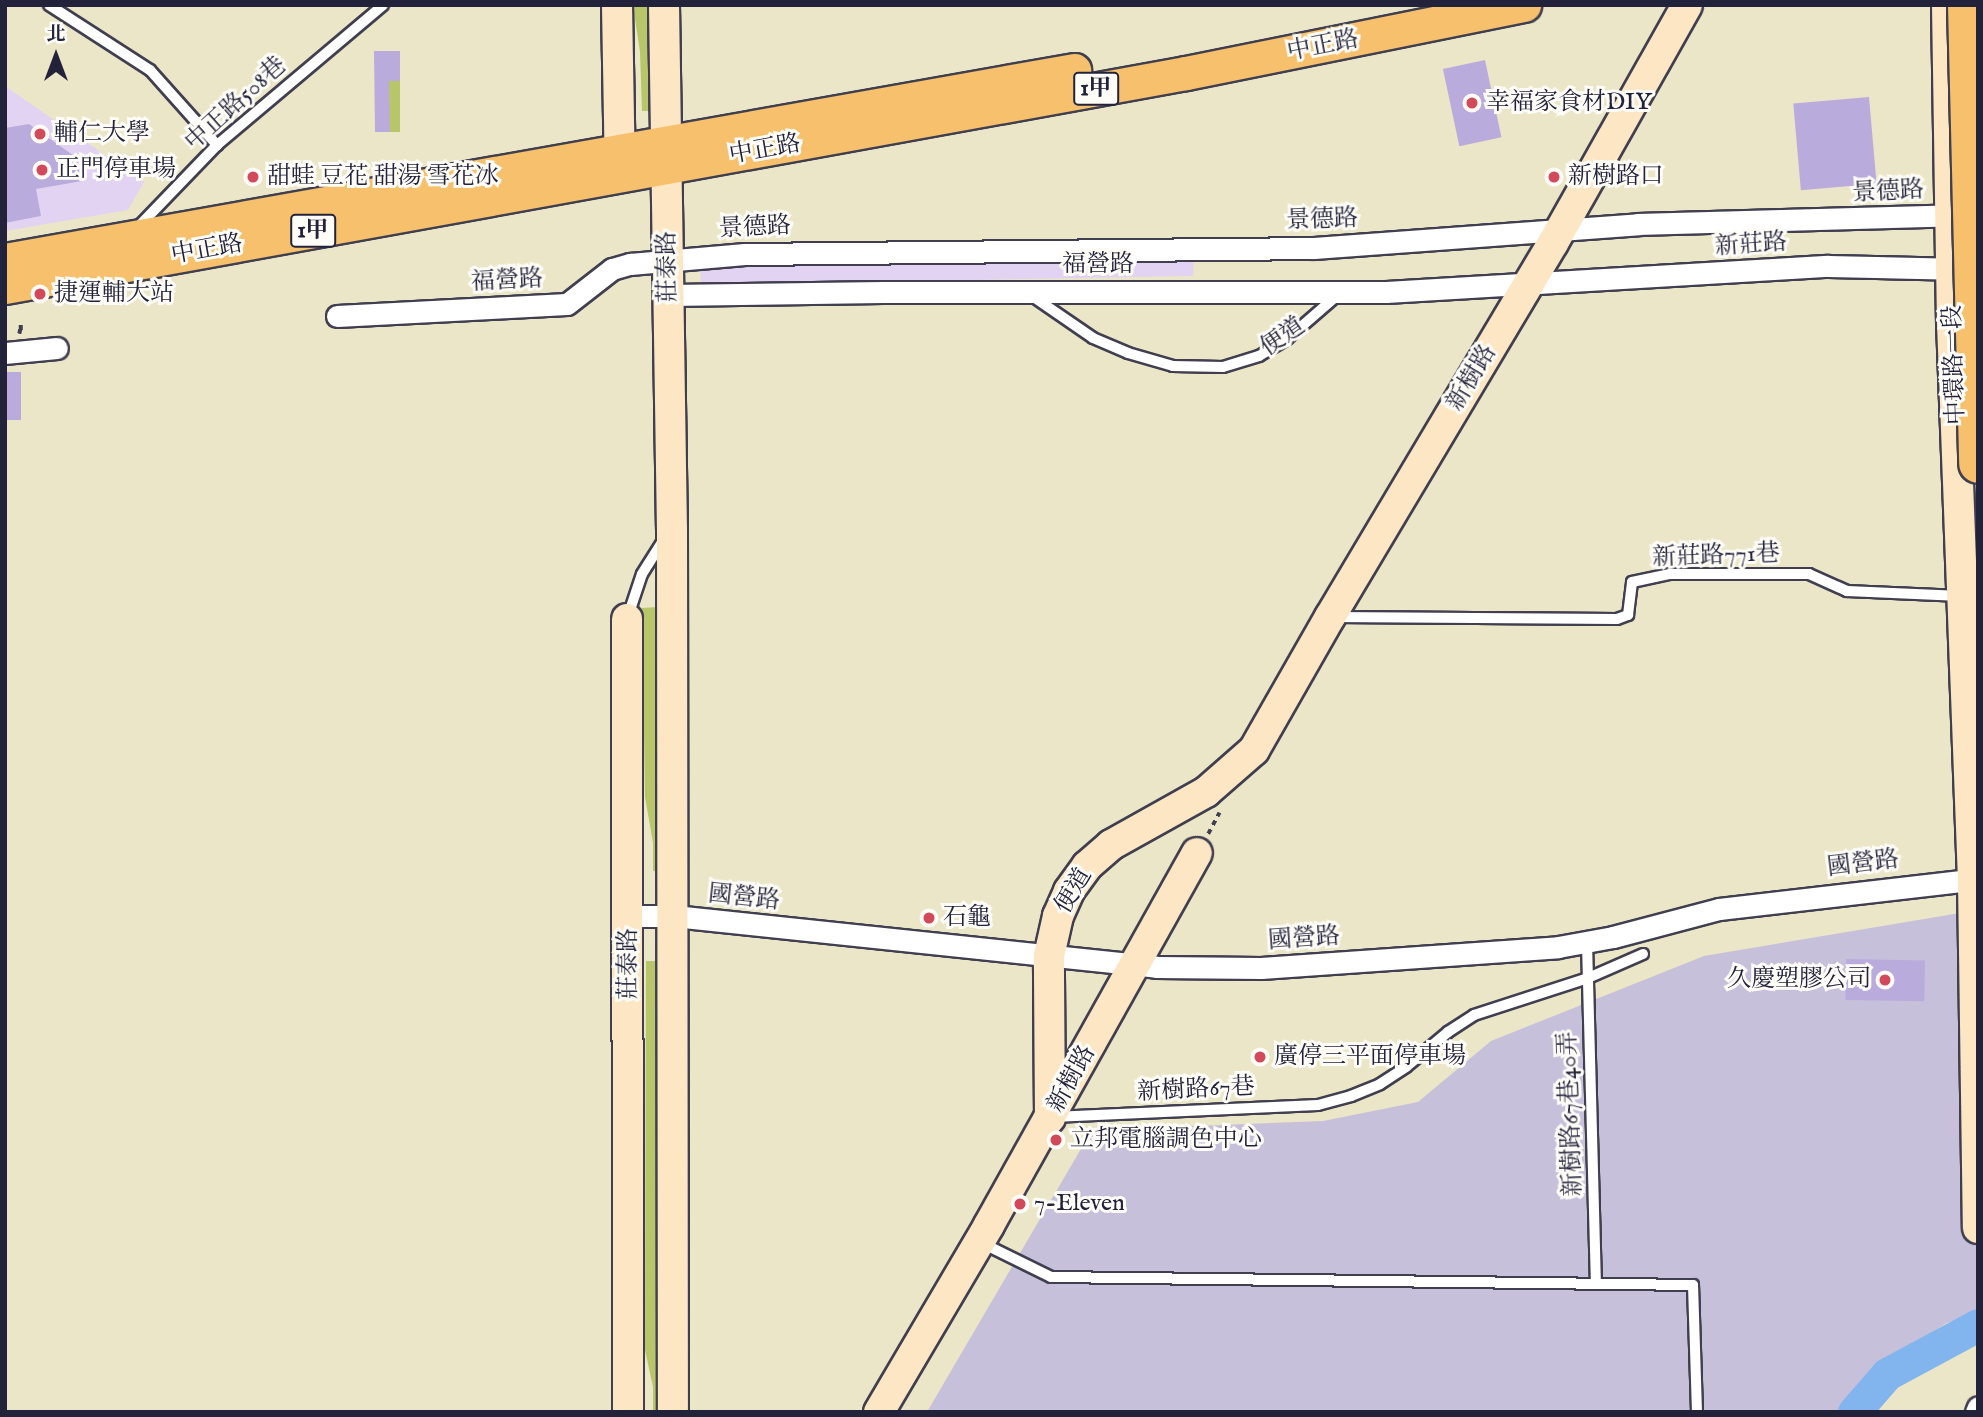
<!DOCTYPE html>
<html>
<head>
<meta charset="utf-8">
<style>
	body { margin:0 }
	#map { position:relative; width:1983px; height:1417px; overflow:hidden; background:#ebe6c8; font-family:"IM FELL English","Noto Serif TC",serif }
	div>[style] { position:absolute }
	.built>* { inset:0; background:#e3d3f2 }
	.industrial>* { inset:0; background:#c6c0da }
	.green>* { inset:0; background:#b7c668; transform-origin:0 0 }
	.river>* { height:33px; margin:-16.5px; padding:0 16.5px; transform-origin:16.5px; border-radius:16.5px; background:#82b4ee }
	.building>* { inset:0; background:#baabdd; transform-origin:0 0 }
	.path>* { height:3.5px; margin-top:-1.75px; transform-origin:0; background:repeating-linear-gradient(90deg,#403f50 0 5px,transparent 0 10px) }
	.roads { filter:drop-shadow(2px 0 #403f50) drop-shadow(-2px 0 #403f50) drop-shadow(0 2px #403f50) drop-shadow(0 -2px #403f50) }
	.lane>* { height:10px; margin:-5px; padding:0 5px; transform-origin:5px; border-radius:5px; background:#fff }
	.street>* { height:21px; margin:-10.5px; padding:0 10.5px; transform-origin:10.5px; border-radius:10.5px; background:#fff }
	.secondary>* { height:30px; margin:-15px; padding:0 15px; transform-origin:15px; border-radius:15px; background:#fce6c4 }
	.primary>* { height:33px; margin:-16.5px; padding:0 16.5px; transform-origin:16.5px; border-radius:16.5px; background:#f7c06c }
	.bridges { filter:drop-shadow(2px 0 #403f50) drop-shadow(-2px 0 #403f50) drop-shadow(0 2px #403f50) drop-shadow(0 -2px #403f50) }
	.highway-bridge>* { height:38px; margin:-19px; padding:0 19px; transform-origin:19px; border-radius:19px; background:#f7c06c }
	.dots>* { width:19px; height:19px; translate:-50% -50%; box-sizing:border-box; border:4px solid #fdfcf7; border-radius:50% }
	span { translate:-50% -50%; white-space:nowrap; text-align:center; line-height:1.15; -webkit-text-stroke:6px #fdfcf7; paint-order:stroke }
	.shield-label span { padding:2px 5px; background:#fdfcf7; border:2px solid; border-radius:5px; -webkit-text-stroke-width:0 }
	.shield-label { font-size:23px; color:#22223b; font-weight:700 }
	.street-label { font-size:24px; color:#22223b }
	.poi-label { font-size:24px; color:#22223b }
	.left { translate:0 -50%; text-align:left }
	.right { translate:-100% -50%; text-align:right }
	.frame { position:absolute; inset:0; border:7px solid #22223b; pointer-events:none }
	.north { position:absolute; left:21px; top:21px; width:70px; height:70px; -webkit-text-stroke:5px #fdfcf7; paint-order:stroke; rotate:0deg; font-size:19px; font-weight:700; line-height:28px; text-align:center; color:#22223b }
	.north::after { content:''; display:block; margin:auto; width:24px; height:32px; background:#22223b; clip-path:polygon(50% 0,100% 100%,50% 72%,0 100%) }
</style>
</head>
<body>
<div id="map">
	<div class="built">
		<div style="clip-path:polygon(5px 86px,144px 182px,128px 210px,5px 231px)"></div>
		<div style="clip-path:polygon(1194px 259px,1193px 276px,701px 285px,700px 265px)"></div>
	</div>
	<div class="industrial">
		<div style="clip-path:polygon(1978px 910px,1978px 1311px,1945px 1324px,1901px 1353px,1845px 1412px,927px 1412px,1092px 1130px,1323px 1121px,1418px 1102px,1491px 1041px,1704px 956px)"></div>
	</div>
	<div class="green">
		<div style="clip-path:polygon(633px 5px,647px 5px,649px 111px,642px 111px,640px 52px)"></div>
		<div style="left:389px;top:81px;width:11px;height:51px"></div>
		<div style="clip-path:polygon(658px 607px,660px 871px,653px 871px,653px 843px,645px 797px,642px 608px)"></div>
		<div style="clip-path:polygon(646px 961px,661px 961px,660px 1412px,653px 1412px,653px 1387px,645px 1350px)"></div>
	</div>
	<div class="river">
		<div style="left:1854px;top:1412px;width:50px;rotate:-49deg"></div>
		<div style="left:1887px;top:1374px;width:103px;rotate:-28.3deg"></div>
	</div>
	<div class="building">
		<div style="clip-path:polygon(374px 51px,400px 51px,400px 81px,389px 81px,390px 132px,375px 132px)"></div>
		<div style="left:1485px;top:60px;width:79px;height:43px;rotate:78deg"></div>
		<div style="left:1869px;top:97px;width:87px;height:76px;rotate:85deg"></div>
		<div style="clip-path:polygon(29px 124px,77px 158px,82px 181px,36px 189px,41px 216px,5px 223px,5px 128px)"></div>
		<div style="left:5px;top:372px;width:16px;height:48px"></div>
		<div style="left:1846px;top:959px;width:79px;height:41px;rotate:1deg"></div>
	</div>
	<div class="path">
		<div style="left:19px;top:334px;width:9px;rotate:-77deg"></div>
		<div style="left:21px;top:325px;width:9px;rotate:90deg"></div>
		<div style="left:1208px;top:834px;width:24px;rotate:-62deg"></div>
	</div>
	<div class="roads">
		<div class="lane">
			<div style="left:49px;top:5px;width:120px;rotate:32.8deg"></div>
			<div style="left:150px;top:70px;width:101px;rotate:48.2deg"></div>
			<div style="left:140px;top:225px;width:111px;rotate:-46.1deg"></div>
			<div style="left:217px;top:145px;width:217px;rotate:-40.1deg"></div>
			<div style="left:1032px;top:296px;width:74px;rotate:34.5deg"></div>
			<div style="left:1093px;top:338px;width:38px;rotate:23deg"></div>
			<div style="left:1128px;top:353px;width:47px;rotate:16.1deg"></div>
			<div style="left:1173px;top:366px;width:50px;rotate:1.1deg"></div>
			<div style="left:1223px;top:367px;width:38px;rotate:-17deg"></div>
			<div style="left:1259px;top:356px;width:33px;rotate:-31deg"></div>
			<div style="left:1287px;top:339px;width:69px;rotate:-40.9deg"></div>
			<div style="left:1333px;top:617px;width:284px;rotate:0.4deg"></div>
			<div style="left:1617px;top:619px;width:12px;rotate:-20deg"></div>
			<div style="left:1628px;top:615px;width:33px;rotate:-83deg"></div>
			<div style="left:1632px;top:582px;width:39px;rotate:-12deg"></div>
			<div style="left:1670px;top:574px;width:139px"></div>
			<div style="left:1809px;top:574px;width:42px;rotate:24.1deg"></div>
			<div style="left:1847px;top:591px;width:114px;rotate:2.5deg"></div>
			<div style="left:627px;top:619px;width:47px;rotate:-71.6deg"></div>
			<div style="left:642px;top:574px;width:41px;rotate:-57.8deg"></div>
			<div style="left:1587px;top:943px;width:341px;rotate:88.5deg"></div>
			<div style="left:1053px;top:1117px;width:265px;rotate:-2.6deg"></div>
			<div style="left:1318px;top:1105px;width:34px;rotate:-15deg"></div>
			<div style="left:1351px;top:1096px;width:31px;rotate:-22deg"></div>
			<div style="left:1380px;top:1084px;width:31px;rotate:-33deg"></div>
			<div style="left:1406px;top:1067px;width:55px;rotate:-39.8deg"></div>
			<div style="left:1448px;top:1032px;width:31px;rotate:-33deg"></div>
			<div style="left:1474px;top:1015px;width:120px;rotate:-18deg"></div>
			<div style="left:1588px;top:978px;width:60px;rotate:-23.6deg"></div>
			<div style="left:982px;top:1243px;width:77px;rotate:26.2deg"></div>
			<div style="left:1051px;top:1277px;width:642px;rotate:0.71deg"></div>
			<div style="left:1693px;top:1285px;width:127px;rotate:88.2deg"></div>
		</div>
		<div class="street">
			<div style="left:669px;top:295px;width:214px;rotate:-0.8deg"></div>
			<div style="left:883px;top:292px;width:503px"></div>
			<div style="left:1386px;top:292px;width:443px;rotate:-3.4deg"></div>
			<div style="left:1828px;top:266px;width:136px;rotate:1.3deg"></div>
			<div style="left:337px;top:316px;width:230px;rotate:-3deg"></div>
			<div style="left:567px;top:304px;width:57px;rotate:-37.9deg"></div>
			<div style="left:612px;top:269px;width:19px;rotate:-16deg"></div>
			<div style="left:630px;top:264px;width:115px;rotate:-5deg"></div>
			<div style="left:745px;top:254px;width:569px;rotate:-0.6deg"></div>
			<div style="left:1314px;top:248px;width:325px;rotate:-4.2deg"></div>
			<div style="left:1638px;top:224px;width:324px;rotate:-1.6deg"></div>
			<div style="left:5px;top:353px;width:52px;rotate:-5.5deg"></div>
			<div style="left:629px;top:916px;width:45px"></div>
			<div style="left:674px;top:916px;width:485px;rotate:6deg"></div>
			<div style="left:1156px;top:967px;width:105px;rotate:0.5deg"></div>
			<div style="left:1261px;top:968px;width:298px;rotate:-4deg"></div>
			<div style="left:1558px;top:947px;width:56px;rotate:-10.3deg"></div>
			<div style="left:1613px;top:937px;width:110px;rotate:-14.8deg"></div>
			<div style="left:1719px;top:909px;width:261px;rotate:-6.6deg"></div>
			<div style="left:1976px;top:1412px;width:5px;rotate:-68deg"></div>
		</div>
		<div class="secondary">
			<div style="left:617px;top:5px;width:168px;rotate:89deg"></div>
			<div style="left:664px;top:5px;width:524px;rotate:89.13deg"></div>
			<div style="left:672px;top:529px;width:883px;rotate:89.94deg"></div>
			<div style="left:1947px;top:5px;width:318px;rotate:89.1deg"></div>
			<div style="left:1952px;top:323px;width:556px;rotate:87.84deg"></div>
			<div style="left:1973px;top:879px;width:349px;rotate:89.2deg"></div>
			<div style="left:627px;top:619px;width:793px;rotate:89.93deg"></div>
			<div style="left:1050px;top:1118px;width:162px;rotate:-90.4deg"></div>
			<div style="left:1049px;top:956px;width:41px;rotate:-77.3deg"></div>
			<div style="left:1058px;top:916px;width:27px;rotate:-66deg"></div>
			<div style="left:1069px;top:891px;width:31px;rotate:-54deg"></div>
			<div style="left:1087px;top:866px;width:32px;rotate:-41deg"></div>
			<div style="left:1111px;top:845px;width:109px;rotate:-29.2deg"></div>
			<div style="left:1206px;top:792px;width:64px;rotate:-41.2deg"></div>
			<div style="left:1254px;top:750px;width:153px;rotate:-60.3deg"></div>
			<div style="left:1330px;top:617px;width:435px;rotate:-59.2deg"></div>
			<div style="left:1553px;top:243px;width:273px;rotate:-60.6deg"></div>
			<div style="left:879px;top:1412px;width:217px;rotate:-59.5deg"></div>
			<div style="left:989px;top:1225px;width:426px;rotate:-60.8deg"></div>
		</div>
		<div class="primary">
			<div style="left:5px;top:260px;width:1086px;rotate:-10.08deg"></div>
			<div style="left:5px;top:287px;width:1200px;rotate:-10.27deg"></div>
			<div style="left:1186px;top:73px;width:345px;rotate:-11.4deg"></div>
		</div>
	</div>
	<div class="bridges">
		<div class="highway-bridge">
			<div style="left:1967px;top:5px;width:459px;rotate:88.6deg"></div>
		</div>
	</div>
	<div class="dots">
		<div style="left:1472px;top:103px;background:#d1495b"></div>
		<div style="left:40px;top:134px;background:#d1495b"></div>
		<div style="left:42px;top:170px;background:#d1495b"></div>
		<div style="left:253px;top:177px;background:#d1495b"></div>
		<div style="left:1554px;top:177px;background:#d1495b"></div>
		<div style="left:40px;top:294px;background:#d1495b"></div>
		<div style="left:929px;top:918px;background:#d1495b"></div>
		<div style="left:1885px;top:980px;background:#d1495b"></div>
		<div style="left:1260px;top:1057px;background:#d1495b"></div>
		<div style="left:1056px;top:1140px;background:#d1495b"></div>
		<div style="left:1020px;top:1204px;background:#d1495b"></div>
	</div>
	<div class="shield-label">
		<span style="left:1096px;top:89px">1甲</span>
		<span style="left:313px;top:231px">1甲</span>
	</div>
	<div class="street-label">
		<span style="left:1323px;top:46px;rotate:-11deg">中正路</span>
		<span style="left:236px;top:104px;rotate:-42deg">中正路508巷</span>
		<span style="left:765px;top:150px;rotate:-10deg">中正路</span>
		<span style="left:1888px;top:192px;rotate:-3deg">景德路</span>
		<span style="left:1322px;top:220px;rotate:-2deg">景德路</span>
		<span style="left:755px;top:228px;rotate:-3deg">景德路</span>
		<span style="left:1751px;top:245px;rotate:-4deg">新莊路</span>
		<span style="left:207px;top:250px;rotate:-10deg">中正路</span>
		<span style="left:1098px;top:265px">福營路</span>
		<span style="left:668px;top:267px;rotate:-91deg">莊泰路</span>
		<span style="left:507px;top:281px;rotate:-3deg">福營路</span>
		<span style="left:1283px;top:337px;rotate:-35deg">便道</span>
		<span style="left:1955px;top:365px;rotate:-92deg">中環路一段</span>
		<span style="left:1472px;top:378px;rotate:-59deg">新樹路</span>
		<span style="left:1716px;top:556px;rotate:-2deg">新莊路771巷</span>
		<span style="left:1863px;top:864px;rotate:-7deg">國營路</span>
		<span style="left:1074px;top:891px;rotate:-59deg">便道</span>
		<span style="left:744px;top:898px;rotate:6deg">國營路</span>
		<span style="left:1304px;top:939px;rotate:-4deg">國營路</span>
		<span style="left:629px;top:964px;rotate:-90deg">莊泰路</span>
		<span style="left:1072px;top:1079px;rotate:-61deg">新樹路</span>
		<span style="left:1196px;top:1090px;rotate:-3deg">新樹路67巷</span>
		<span style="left:1571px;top:1114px;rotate:-92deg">新樹路67巷40弄</span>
	</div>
	<div class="poi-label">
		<span class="left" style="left:1486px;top:103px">幸福家食材DIY</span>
		<span class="left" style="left:54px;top:134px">輔仁大學</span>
		<span class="left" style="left:56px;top:170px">正門停車場</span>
		<span class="left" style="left:267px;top:177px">甜蛙 豆花 甜湯 雪花冰</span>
		<span class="left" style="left:1568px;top:177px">新樹路口</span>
		<span class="left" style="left:54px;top:294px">捷運輔大站</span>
		<span class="left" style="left:943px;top:918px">石龜</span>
		<span class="right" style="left:1871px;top:980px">久慶塑膠公司</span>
		<span class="left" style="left:1274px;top:1057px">廣停三平面停車場</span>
		<span class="left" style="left:1070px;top:1140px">立邦電腦調色中心</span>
		<span class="left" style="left:1034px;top:1204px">7-Eleven</span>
	</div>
	<div class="frame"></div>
	<div class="north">北</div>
</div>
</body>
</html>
